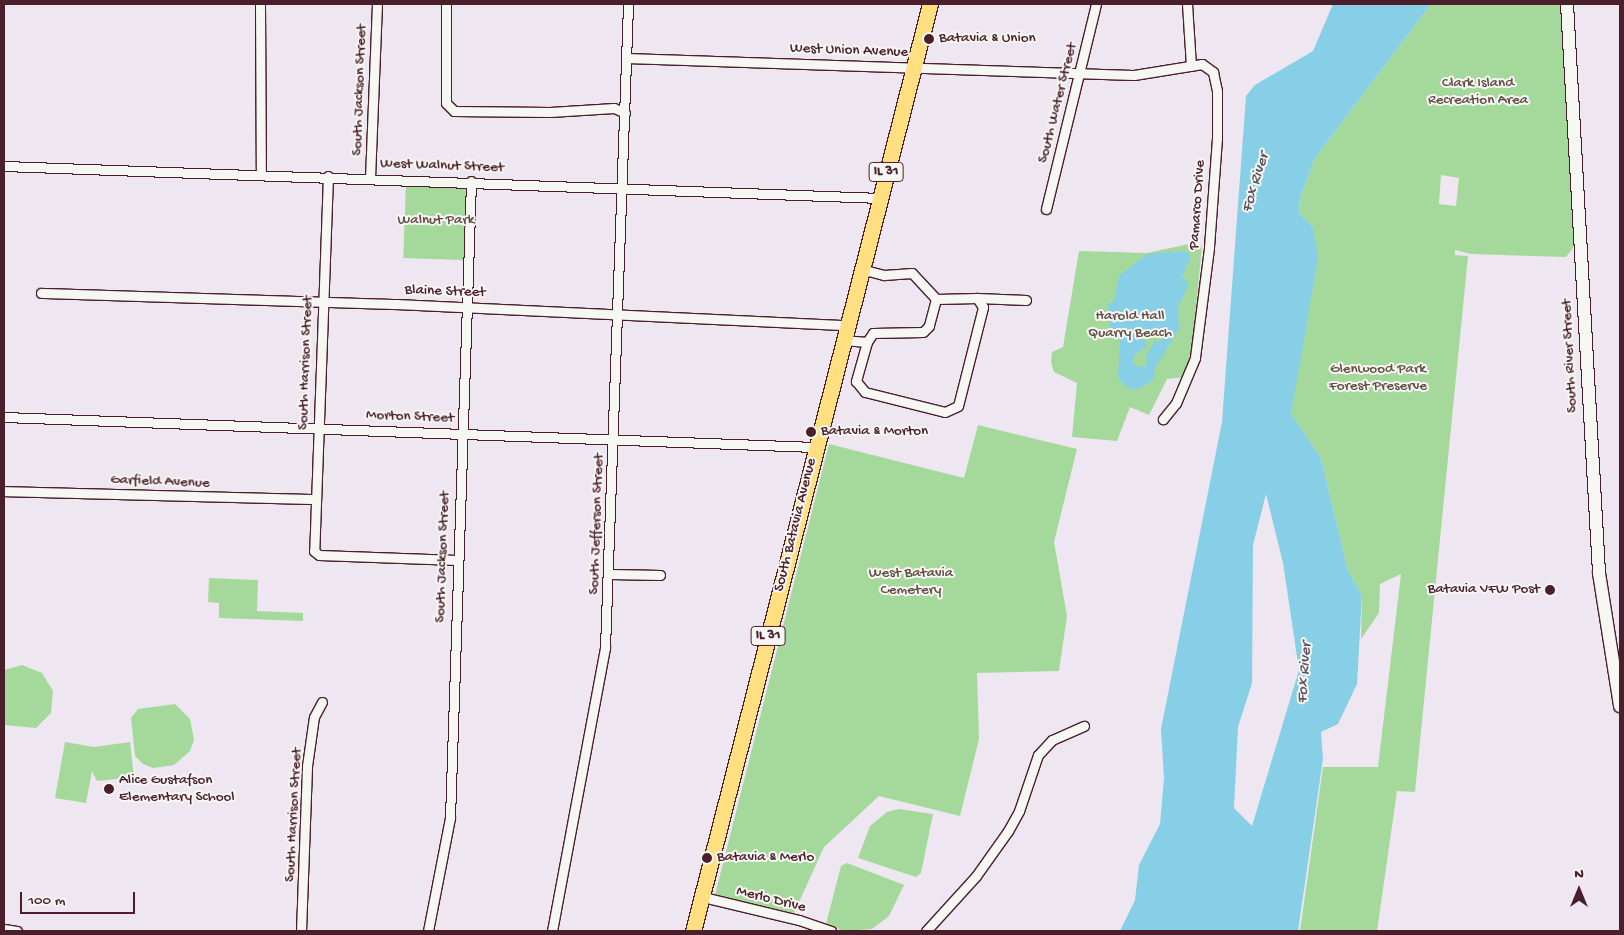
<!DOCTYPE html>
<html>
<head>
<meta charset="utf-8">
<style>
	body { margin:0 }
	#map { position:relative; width:1624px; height:935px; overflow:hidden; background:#eee6f0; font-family:"Gochi Hand",sans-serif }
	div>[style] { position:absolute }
	.green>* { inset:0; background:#a5d99b; transform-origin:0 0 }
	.water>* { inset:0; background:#86cfe7 }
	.roads { filter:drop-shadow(1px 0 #4a1f2b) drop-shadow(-1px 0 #4a1f2b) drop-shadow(0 1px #4a1f2b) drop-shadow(0 -1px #4a1f2b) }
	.street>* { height:9px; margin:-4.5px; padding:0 4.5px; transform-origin:4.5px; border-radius:4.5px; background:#f6f6f2 }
	.secondary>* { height:12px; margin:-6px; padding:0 6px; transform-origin:6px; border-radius:6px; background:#f6f6f2 }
	.primary>* { height:15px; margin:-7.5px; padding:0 7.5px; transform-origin:7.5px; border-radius:7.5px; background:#ffdf80 }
	.dots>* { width:14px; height:14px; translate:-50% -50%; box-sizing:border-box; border:2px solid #f6f6f2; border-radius:50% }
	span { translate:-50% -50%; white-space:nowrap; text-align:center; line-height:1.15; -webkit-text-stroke:4px #f6f6f2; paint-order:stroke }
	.shield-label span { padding:1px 4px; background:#f6f6f2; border:1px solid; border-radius:4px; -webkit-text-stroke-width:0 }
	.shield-label { font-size:14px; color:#4a1f2b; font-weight:700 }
	.poi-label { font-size:15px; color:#4a1f2b }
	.left { translate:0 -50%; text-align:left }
	.right { translate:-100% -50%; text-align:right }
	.street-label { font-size:15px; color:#4a1f2b }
	.park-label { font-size:15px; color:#614e47 }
	.water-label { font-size:16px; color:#5c5463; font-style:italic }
	.frame { position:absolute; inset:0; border:5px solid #4a1f2b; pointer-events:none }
	.north { position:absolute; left:1554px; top:865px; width:50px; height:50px; -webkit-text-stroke:4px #f6f6f2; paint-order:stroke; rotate:0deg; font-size:14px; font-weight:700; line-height:20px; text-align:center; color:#4a1f2b }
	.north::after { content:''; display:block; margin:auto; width:18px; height:22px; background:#4a1f2b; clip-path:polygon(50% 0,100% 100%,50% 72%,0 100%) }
	.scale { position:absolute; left:20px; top:892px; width:115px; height:22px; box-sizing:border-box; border:2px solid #4a1f2b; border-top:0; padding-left:6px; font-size:15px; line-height:18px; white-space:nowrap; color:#4a1f2b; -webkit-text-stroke:4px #f6f6f2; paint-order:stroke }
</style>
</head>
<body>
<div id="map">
	<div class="green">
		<div style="clip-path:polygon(evenodd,1431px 4px,1562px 4px,1575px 245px,1566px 257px,1471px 254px,1455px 250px,1455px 255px,1468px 256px,1415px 792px,1397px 791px,1377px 931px,1300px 931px,1323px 767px,1378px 767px,1401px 574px,1380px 584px,1379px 613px,1361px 639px,1362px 595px,1348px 571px,1321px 458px,1291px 414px,1313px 227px,1299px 213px,1300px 198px,1315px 158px,1431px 4px,1441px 175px,1459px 178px,1456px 206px,1439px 204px,1441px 175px)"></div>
		<div style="left:406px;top:181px;width:64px;height:77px;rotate:2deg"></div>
		<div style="clip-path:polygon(1189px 244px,1202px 246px,1192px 348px,1184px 377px,1167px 379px,1149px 415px,1130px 407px,1117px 441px,1072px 437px,1077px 383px,1054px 372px,1051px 362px,1052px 352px,1063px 347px,1079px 251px,1147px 253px)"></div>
		<div style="clip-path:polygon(978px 425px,1077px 449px,1054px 542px,1067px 616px,1059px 671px,977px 673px,979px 739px,960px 816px,879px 796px,824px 847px,794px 913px,715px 895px,829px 444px,964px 478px)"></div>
		<div style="clip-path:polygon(209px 578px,258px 580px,257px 611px,303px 613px,303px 621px,219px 618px,219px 603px,208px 602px)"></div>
		<div style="clip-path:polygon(22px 665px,42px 673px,53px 691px,51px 713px,36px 728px,4px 725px,4px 670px)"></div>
		<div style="clip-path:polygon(175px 704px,190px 719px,194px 740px,190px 751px,174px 765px,153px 768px,143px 764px,135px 756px,131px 718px,138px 709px)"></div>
		<div style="clip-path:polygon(65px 742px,94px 747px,130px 742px,134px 777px,97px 781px,92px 771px,86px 803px,55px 798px)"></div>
		<div style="clip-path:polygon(899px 809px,933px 814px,921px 873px,916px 877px,858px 858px,870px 826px,887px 812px)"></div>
		<div style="clip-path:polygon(847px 863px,904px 885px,889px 916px,872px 929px,844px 931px,826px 924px,841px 866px)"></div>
	</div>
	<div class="water">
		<div style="clip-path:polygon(evenodd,1333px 4px,1431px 4px,1315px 158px,1300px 198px,1299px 213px,1313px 227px,1318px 259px,1291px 414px,1321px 458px,1348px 571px,1362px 595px,1357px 684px,1338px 724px,1321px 732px,1323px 759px,1298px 931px,1120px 931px,1135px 900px,1139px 865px,1160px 824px,1164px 778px,1161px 729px,1222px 422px,1246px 96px,1255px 85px,1313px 51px,1333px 4px,1266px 494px,1283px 563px,1299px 670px,1252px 826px,1234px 808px,1238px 727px,1252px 683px,1253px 545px,1266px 494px)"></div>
		<div style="clip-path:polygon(evenodd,1186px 251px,1191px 256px,1182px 277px,1189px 284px,1178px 307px,1179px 329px,1154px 370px,1155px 376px,1151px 382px,1135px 390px,1125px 386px,1118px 377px,1120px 338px,1111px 333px,1108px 304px,1114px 301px,1119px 276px,1147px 254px,1186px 251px,1141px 331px,1163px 336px,1162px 342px,1155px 341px,1146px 356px,1147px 366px,1138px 367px,1133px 363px,1134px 355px,1147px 347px,1146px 342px,1141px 337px,1141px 331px)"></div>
	</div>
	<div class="roads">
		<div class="street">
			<div style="left:260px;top:4px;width:170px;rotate:89.7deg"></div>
			<div style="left:446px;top:4px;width:99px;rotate:90deg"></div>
			<div style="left:446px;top:103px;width:11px;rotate:45deg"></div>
			<div style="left:454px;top:111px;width:96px;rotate:0.6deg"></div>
			<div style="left:550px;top:112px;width:64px;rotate:-3.6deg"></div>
			<div style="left:614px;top:108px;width:12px;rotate:24deg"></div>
			<div style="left:1187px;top:4px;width:62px;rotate:86.3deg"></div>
			<div style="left:626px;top:58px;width:508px;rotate:1.92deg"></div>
			<div style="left:1134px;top:75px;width:69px;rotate:-9.2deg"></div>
			<div style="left:1202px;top:64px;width:14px;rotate:36deg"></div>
			<div style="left:1213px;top:72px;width:19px;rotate:78deg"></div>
			<div style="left:1217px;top:91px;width:47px;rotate:90deg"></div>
			<div style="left:1217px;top:138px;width:110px;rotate:94.2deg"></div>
			<div style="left:1209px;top:248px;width:111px;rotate:97.3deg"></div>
			<div style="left:1195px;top:358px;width:49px;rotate:112.9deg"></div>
			<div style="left:1176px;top:403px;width:21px;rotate:129deg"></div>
			<div style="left:4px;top:166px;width:876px;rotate:2.09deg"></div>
			<div style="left:328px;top:176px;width:375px;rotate:92.1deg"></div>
			<div style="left:314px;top:551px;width:6px;rotate:39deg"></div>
			<div style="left:319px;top:555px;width:138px;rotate:2.1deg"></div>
			<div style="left:370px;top:178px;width:174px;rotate:-87.7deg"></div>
			<div style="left:1046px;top:209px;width:211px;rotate:-76.3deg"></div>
			<div style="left:861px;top:269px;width:24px;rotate:15deg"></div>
			<div style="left:884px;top:275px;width:28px;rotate:-4deg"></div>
			<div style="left:912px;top:273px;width:35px;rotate:47deg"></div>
			<div style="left:41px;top:293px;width:355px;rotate:1.8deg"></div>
			<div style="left:396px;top:304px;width:451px;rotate:2.7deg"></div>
			<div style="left:977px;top:298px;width:49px;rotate:2.3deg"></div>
			<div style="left:843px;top:340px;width:24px;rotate:5deg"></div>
			<div style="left:867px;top:342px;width:41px;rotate:105.8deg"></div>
			<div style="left:856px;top:381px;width:14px;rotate:51deg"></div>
			<div style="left:865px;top:392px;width:82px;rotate:14deg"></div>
			<div style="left:945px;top:412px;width:14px;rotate:-25deg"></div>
			<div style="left:958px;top:406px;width:102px;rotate:-75.8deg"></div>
			<div style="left:983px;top:307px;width:11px;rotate:-124deg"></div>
			<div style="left:977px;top:298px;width:41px;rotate:178.6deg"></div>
			<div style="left:936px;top:299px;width:28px;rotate:105deg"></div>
			<div style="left:929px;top:326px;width:8px;rotate:135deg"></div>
			<div style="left:923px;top:332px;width:50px;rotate:178.9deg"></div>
			<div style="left:873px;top:333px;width:11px;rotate:124deg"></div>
			<div style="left:4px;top:417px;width:812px;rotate:2.12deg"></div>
			<div style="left:4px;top:491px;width:312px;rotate:1.5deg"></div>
			<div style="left:610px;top:574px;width:50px;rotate:1.1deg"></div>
			<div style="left:703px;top:897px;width:99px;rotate:13.5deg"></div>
			<div style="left:799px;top:920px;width:34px;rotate:19deg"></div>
			<div style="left:4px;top:929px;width:13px;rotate:9deg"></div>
			<div style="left:301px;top:931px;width:165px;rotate:-87.9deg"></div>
			<div style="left:307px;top:766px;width:49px;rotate:-81.9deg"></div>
			<div style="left:314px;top:717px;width:17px;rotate:-62deg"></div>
			<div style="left:428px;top:931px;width:115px;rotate:-79deg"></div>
			<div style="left:450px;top:818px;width:637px;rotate:-88.11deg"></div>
			<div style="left:552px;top:931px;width:288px;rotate:-79.4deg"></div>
			<div style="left:605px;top:648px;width:644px;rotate:-87.95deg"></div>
			<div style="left:926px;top:931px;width:74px;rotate:-47.7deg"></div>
			<div style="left:976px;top:876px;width:55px;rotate:-54.6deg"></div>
			<div style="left:1008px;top:831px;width:23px;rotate:-61deg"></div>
			<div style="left:1019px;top:811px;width:59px;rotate:-71.3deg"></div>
			<div style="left:1038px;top:755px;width:21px;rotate:-47deg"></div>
			<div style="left:1052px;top:740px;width:35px;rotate:-24deg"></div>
		</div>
		<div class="secondary">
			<div style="left:1567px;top:4px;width:570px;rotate:86.78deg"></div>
			<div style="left:1599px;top:573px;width:135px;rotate:81deg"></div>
		</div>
		<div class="primary">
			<div style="left:693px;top:931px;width:957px;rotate:-75.66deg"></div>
		</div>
	</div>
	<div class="dots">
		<div style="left:929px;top:39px;background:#4a1f2b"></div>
		<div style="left:811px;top:432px;background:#4a1f2b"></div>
		<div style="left:1550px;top:590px;background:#4a1f2b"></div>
		<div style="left:109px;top:789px;background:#4a1f2b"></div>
		<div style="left:707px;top:858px;background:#4a1f2b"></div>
	</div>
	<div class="shield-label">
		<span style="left:886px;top:172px">IL 31</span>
		<span style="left:768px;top:636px">IL 31</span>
	</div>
	<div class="poi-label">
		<span class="left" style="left:939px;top:39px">Batavia &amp; Union</span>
		<span class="left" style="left:821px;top:432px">Batavia &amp; Morton</span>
		<span class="right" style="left:1540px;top:590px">Batavia VFW Post</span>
		<span class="left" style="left:119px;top:789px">Alice Gustafson<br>Elementary School</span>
		<span class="left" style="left:717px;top:858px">Batavia &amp; Merlo</span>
	</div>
	<div class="street-label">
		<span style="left:849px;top:51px;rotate:2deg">West Union Avenue</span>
		<span style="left:360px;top:90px;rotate:-88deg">South Jackson Street</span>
		<span style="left:1058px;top:103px;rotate:-76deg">South Water Street</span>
		<span style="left:442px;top:166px;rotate:2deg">West Walnut Street</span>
		<span style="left:1198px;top:205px;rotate:-86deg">Pamarco Drive</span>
		<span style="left:445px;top:292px;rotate:2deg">Blaine Street</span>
		<span style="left:1570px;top:356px;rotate:-93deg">South River Street</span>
		<span style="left:306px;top:363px;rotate:-88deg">South Harrison Street</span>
		<span style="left:410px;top:417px;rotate:2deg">Morton Street</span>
		<span style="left:160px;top:482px;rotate:2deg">Garfield Avenue</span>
		<span style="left:597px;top:524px;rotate:-88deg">South Jefferson Street</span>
		<span style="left:796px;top:525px;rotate:-76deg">South Batavia Avenue</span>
		<span style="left:443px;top:557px;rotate:-88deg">South Jackson Street</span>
		<span style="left:294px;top:815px;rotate:-87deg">South Harrison Street</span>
		<span style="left:771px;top:900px;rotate:14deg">Merlo Drive</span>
	</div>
	<div class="park-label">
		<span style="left:1478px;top:92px">Clark Island<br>Recreation Area</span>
		<span style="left:436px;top:221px">Walnut Park</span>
		<span style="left:1130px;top:325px">Harold Hall<br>Quarry Beach</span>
		<span style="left:1378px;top:378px">Glenwood Park<br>Forest Preserve</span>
		<span style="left:911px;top:582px">West Batavia<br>Cemetery</span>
	</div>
	<div class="water-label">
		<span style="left:1257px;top:183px;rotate:-73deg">Fox River</span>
		<span style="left:1306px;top:673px;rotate:-86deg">Fox River</span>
	</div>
	<div class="frame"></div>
	<div class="north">N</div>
	<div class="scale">100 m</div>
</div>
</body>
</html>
